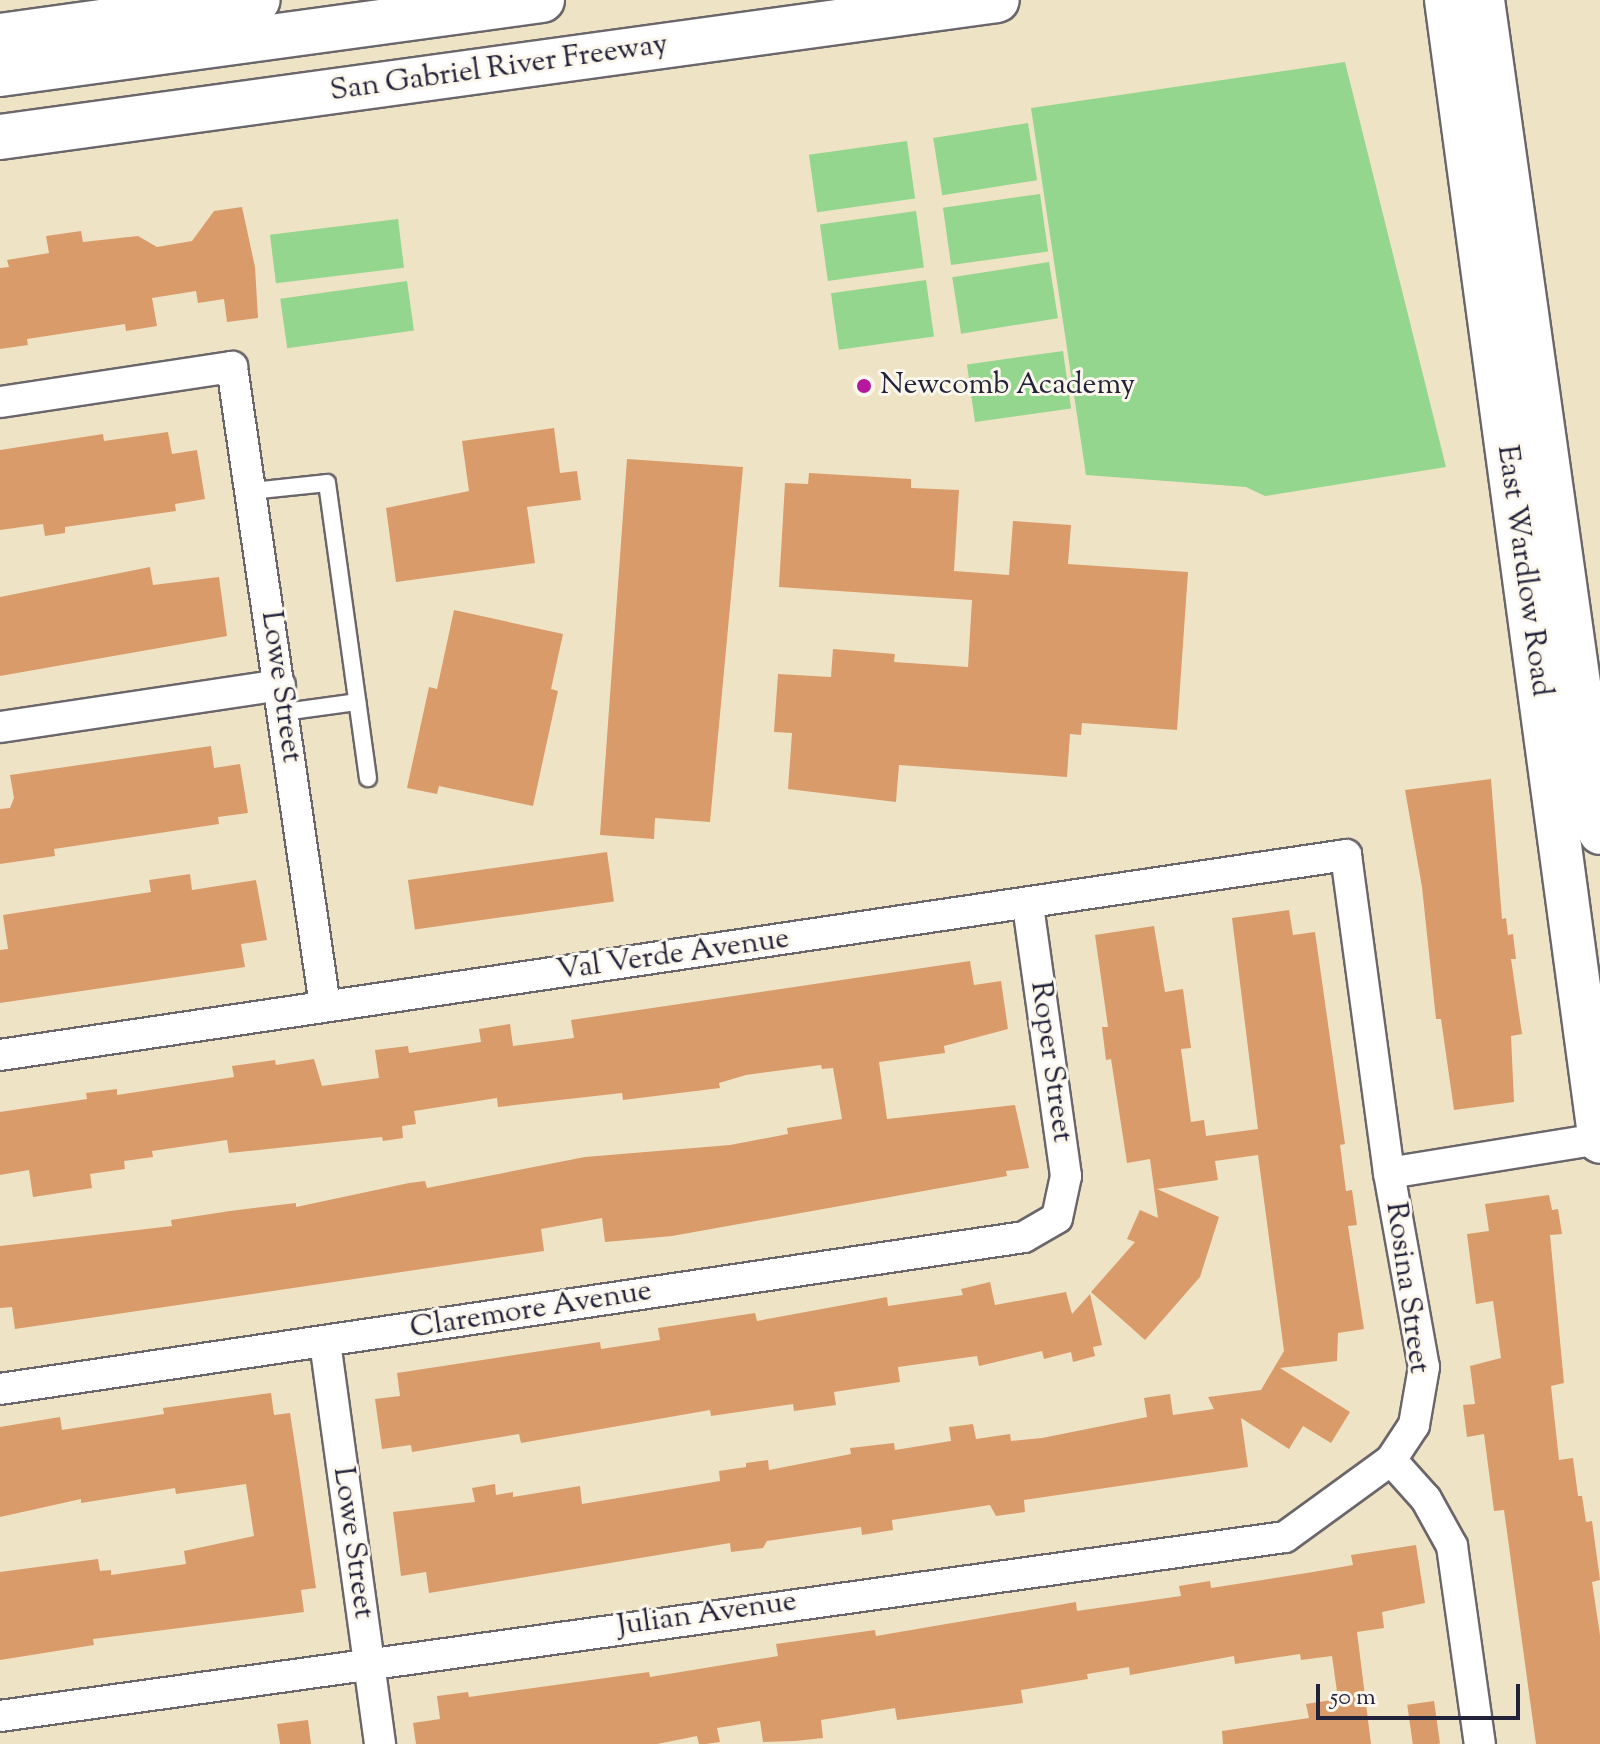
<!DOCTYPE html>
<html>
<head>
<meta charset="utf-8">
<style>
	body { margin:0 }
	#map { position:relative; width:1600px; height:1744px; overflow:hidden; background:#efe3c5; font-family:"Sorts Mill Goudy",serif }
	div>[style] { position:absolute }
	.green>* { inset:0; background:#94d68d; transform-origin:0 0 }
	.building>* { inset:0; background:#da9b6a; transform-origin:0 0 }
	.roads { filter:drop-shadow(2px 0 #6a666b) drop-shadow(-2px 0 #6a666b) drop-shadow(0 2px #6a666b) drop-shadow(0 -2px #6a666b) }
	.lane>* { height:16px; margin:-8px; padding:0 8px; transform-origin:8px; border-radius:8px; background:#fff }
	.street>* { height:30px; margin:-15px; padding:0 15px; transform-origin:15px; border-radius:15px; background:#fff }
	.secondary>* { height:42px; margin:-21px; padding:0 21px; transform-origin:21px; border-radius:21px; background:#fff }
	.highway>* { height:44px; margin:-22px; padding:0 22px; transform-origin:22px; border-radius:22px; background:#fff }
	.dots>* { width:22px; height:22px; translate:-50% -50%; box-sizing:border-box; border:4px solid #fbf7ec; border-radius:50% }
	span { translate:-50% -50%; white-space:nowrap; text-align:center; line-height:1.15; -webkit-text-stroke:6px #fbf7ec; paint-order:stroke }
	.street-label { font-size:30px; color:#22223b }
	.poi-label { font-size:30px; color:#22223b }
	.left { translate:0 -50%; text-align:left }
	.scale { position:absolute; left:1316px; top:1684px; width:204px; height:36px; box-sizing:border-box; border:4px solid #22223b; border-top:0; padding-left:10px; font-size:24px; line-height:28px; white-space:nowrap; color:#22223b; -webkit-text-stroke:6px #fbf7ec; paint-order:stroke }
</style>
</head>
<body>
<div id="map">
	<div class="green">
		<div style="clip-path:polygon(1345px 62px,1446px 467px,1265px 496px,1246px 487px,1086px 475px,1031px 108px)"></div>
		<div style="left:1028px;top:123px;width:58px;height:96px;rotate:81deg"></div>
		<div style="left:907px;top:141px;width:58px;height:99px;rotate:82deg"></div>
		<div style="left:1040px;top:194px;width:58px;height:98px;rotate:82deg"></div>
		<div style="left:916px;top:211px;width:57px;height:97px;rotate:82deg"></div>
		<div style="left:398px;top:219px;width:49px;height:129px;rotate:83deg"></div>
		<div style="left:1049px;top:262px;width:57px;height:98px;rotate:81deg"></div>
		<div style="left:926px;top:280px;width:57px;height:96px;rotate:82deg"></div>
		<div style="left:407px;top:281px;width:50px;height:128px;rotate:82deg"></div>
		<div style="left:1063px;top:351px;width:58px;height:97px;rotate:82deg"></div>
	</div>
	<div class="building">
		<div style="clip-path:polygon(242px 207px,255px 267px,258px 318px,227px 322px,224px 299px,198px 303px,196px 291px,152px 298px,157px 326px,126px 331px,125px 324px,27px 339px,28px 345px,0 349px,0 268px,9px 267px,7px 260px,49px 253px,46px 236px,81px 231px,83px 242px,138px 236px,157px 247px,192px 241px,214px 211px)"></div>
		<div style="clip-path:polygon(554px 428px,560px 473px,577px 471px,581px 500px,527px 507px,535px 563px,396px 582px,386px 508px,469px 491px,462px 441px)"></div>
		<div style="clip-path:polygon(168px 432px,172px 454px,197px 450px,205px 499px,175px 504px,176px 511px,65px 527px,65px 533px,45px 536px,43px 524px,0 530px,0 450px,103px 434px,104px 441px)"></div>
		<div style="clip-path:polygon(627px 459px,743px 467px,710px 822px,655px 818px,654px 839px,600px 835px)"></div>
		<div style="clip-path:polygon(809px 473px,911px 479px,911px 488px,959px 490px,954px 571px,1009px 575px,1013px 521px,1071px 525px,1068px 564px,1188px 572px,1177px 730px,1082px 723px,1081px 735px,1070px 734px,1067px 777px,899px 765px,896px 802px,788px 789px,792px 733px,774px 732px,778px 674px,831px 677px,833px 649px,895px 654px,894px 662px,968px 667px,972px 600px,779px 587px,785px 483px,808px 484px)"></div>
		<div style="clip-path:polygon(150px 567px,153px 585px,219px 577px,227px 636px,0 676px,0 597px)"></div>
		<div style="clip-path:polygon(454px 610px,563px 634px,551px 689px,558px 691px,533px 806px,439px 786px,437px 794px,407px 788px,429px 687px,437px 689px)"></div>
		<div style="clip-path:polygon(211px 746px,214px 768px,240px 764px,248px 813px,218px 817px,219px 824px,54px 849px,55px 856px,0 864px,0 809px,10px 808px,14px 798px,10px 775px)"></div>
		<div style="clip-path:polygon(1491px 779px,1502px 919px,1506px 918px,1508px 935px,1513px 934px,1516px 959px,1511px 959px,1522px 1034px,1511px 1036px,1514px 1102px,1454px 1110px,1441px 1019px,1436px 1019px,1422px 887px,1405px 790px)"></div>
		<div style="left:607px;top:852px;width:50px;height:201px;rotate:82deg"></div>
		<div style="clip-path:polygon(190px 874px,192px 890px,256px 880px,267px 940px,241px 944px,245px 967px,0 1003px,0 950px,8px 949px,3px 915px,151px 892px,149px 880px)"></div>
		<div style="clip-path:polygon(1289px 910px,1293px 935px,1315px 932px,1345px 1144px,1340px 1145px,1346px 1191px,1352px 1190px,1357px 1225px,1348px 1226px,1364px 1329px,1338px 1333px,1337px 1361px,1280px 1368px,1350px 1412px,1331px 1443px,1303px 1426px,1289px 1449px,1241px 1418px,1248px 1467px,1024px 1500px,1025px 1512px,996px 1516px,990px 1505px,892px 1520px,893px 1530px,862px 1535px,861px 1527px,767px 1541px,763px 1548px,731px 1552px,730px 1543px,429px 1593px,426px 1572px,401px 1576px,393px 1512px,475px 1502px,472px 1488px,495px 1484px,496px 1495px,513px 1492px,513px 1497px,580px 1486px,582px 1504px,720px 1481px,719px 1471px,746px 1467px,746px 1463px,768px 1460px,769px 1470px,851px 1454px,850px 1448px,894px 1443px,895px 1450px,951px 1441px,949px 1427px,973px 1424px,976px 1439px,1010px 1434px,1011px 1441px,1042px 1438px,1147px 1417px,1144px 1398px,1170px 1394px,1173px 1415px,1214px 1409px,1208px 1397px,1261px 1390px,1284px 1351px,1258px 1155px,1215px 1161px,1218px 1180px,1157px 1189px,1219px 1217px,1200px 1277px,1145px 1340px,1091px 1292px,1135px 1242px,1127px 1239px,1140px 1210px,1158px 1218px,1150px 1159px,1127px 1163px,1111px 1059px,1106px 1060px,1102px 1027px,1108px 1027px,1095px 935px,1154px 926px,1165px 992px,1183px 989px,1191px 1048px,1181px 1049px,1191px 1122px,1204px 1120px,1206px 1136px,1258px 1129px,1232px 918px)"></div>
		<div style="clip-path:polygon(970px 961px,974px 985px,1001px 981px,1008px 1029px,944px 1046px,945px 1053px,879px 1062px,887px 1119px,1015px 1105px,1029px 1168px,1006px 1171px,1007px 1176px,672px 1236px,605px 1242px,602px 1218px,541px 1229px,544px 1251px,15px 1329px,12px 1307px,0 1308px,0 1246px,172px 1226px,171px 1220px,230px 1211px,296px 1203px,296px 1207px,409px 1183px,425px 1181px,427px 1188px,585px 1157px,730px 1145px,788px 1134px,787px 1128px,842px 1119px,833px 1068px,822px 1069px,821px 1065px,746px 1075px,719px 1083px,720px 1088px,623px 1100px,622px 1093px,498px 1107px,497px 1098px,414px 1111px,416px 1124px,402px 1126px,403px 1138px,383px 1141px,382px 1137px,229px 1153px,227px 1140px,152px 1151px,153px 1157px,124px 1161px,125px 1169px,90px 1174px,92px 1188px,33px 1197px,29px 1170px,0 1175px,0 1112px,87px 1099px,86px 1093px,117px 1089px,117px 1095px,234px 1077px,232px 1066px,275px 1060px,276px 1065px,314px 1059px,322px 1086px,379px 1078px,375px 1050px,408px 1046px,409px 1053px,481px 1042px,479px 1029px,510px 1024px,513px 1046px,574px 1038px,571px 1020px)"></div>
		<div style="clip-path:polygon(1549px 1195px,1552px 1210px,1558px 1209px,1562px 1234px,1550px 1235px,1564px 1383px,1551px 1386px,1559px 1460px,1573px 1458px,1578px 1496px,1582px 1496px,1586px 1522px,1592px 1521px,1600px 1580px,1592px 1582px,1600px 1635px,1600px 1744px,1536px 1744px,1504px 1510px,1494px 1511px,1484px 1434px,1467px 1437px,1463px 1405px,1475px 1404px,1470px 1366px,1501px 1358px,1493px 1301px,1476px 1304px,1467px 1234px,1489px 1231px,1485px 1204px)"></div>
		<div style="clip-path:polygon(990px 1282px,995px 1305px,1066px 1292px,1072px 1314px,1090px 1294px,1102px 1345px,1093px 1347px,1095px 1356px,1073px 1362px,1071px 1352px,1044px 1359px,1042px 1351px,979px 1366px,977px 1356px,898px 1367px,900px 1382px,834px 1392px,836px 1405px,794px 1411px,793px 1404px,711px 1416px,710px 1410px,521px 1443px,519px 1434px,412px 1452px,411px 1445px,382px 1449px,375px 1399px,400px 1396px,397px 1373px,600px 1342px,601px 1349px,660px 1340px,658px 1328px,755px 1313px,757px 1321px,887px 1297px,888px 1306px,963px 1295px,961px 1289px)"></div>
		<div style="clip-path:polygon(271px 1393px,274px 1415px,290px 1413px,299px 1471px,316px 1588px,301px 1590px,304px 1612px,93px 1639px,94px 1645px,0 1660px,0 1572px,98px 1559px,100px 1571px,111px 1570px,111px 1575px,186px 1564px,184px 1551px,254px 1536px,246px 1484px,176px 1494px,175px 1488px,81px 1503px,81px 1499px,0 1517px,0 1427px,60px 1417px,62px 1430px,164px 1414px,163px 1408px)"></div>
		<div style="clip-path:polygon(1416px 1545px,1425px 1603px,1382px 1612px,1384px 1628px,1357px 1632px,1371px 1744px,1223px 1744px,1222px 1731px,1309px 1718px,1306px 1704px,1338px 1699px,1332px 1656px,1301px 1660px,1300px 1654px,1235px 1664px,1234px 1656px,1130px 1675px,1129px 1667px,1087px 1674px,1088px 1679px,1021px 1690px,1023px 1703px,964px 1711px,897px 1720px,895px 1708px,821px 1720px,823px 1738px,795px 1741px,763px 1742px,760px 1721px,717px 1728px,720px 1742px,706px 1744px,699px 1744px,697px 1736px,657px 1744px,416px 1744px,413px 1723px,440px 1719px,437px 1696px,468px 1692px,469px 1697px,649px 1672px,650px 1677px,778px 1656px,776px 1644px,875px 1630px,876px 1636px,1076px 1602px,1077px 1611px,1181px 1596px,1179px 1586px,1210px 1581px,1211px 1588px,1313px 1572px,1353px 1565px,1351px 1555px)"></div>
		<div style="left:1434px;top:1701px;width:43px;height:27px;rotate:82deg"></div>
		<div style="clip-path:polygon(308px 1720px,311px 1744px,280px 1744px,277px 1724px)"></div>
	</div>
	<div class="roads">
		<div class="lane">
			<div style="left:251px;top:491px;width:76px;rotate:-6deg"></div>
			<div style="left:327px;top:483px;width:298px;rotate:82.1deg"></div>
			<div style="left:284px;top:712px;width:74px;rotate:-7.8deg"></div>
		</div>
		<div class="street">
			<div style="left:0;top:402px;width:235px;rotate:-8.6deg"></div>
			<div style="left:232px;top:367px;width:646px;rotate:81.72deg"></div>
			<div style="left:0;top:727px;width:283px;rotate:-8.5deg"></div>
			<div style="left:0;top:1055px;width:1361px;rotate:-8.45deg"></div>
			<div style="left:1346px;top:855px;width:321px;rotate:82.3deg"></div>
			<div style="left:1389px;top:1173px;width:197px;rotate:79.8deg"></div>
			<div style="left:1424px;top:1367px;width:59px;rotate:99.8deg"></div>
			<div style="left:1414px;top:1425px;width:42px;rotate:123.3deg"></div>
			<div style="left:1391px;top:1460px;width:52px;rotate:48.1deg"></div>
			<div style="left:1426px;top:1499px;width:54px;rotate:61deg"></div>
			<div style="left:1452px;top:1546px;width:200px;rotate:82deg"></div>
			<div style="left:1389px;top:1173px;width:214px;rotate:-9.2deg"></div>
			<div style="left:325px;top:1342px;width:406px;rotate:82.2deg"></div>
			<div style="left:0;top:1389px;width:1035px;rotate:-8.44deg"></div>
			<div style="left:1024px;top:1237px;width:38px;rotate:-30deg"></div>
			<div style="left:1057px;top:1218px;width:43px;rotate:-77.9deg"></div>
			<div style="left:1066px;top:1176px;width:274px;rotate:-98deg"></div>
			<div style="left:0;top:1716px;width:1297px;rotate:-7.93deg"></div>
			<div style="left:1285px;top:1537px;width:131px;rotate:-36deg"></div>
		</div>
		<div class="secondary">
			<div style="left:1446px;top:0;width:1152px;rotate:82.32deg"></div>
			<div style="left:1483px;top:0;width:841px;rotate:82deg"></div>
		</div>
		<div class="highway">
			<div style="left:0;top:36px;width:260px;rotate:-7.9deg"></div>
			<div style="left:0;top:74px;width:547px;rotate:-7.77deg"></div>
			<div style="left:0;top:137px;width:1006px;rotate:-7.82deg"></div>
		</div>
	</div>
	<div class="dots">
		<div style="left:864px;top:386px;background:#b5179e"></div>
	</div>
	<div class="street-label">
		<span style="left:499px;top:69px;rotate:-8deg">San Gabriel River Freeway</span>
		<span style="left:1523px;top:571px;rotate:82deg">East Wardlow Road</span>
		<span style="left:280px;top:687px;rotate:82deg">Lowe Street</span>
		<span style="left:673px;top:956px;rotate:-8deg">Val Verde Avenue</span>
		<span style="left:1050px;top:1062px;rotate:82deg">Roper Street</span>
		<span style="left:1406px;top:1288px;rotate:82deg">Rosina Street</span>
		<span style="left:531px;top:1311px;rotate:-9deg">Claremore Avenue</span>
		<span style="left:352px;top:1543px;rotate:82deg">Lowe Street</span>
		<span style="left:707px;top:1615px;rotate:-8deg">Julian Avenue</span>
	</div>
	<div class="poi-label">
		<span class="left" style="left:880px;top:386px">Newcomb Academy</span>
	</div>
	<div class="scale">50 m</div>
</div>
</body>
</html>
